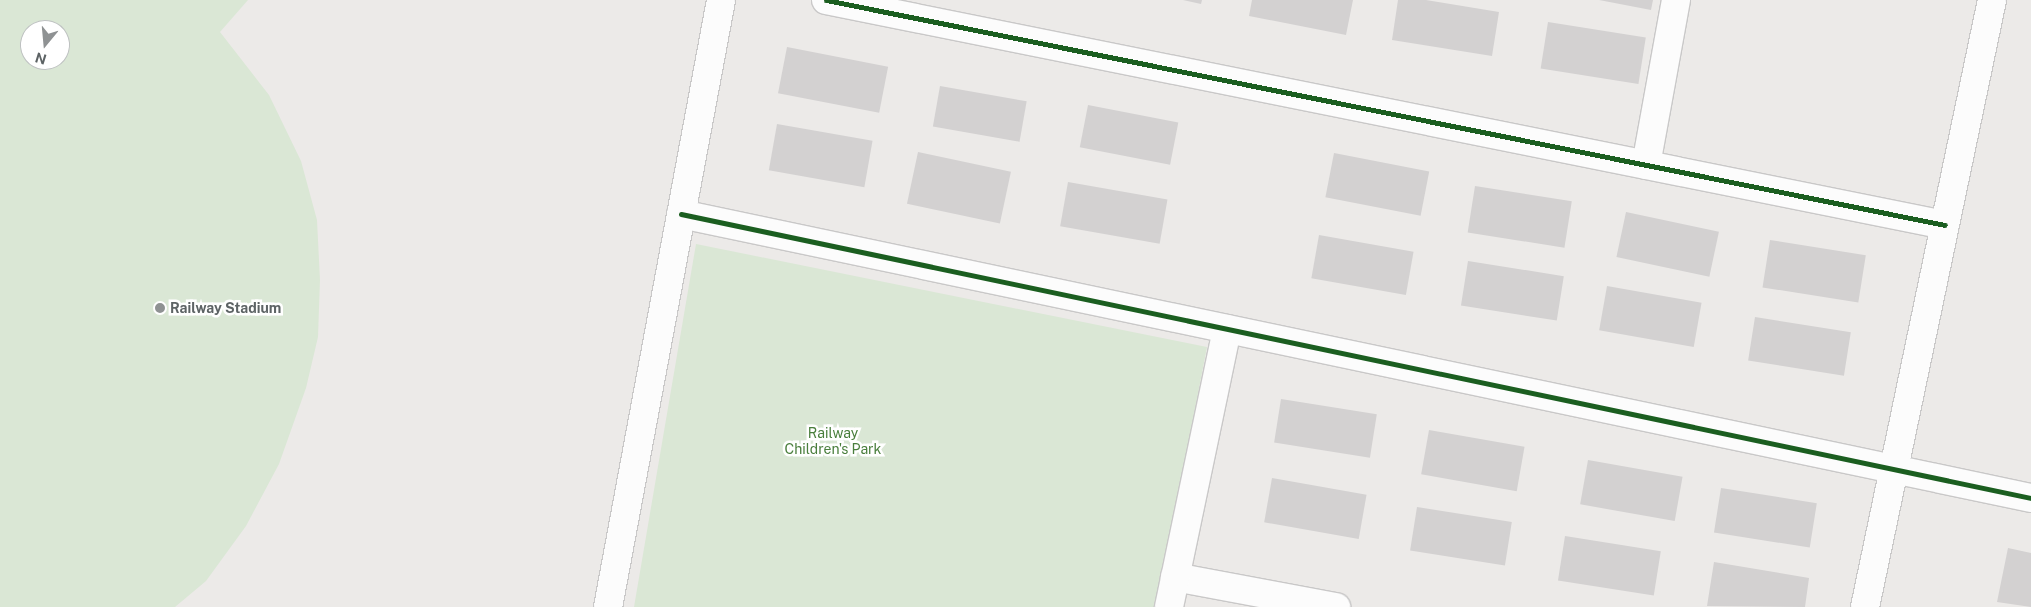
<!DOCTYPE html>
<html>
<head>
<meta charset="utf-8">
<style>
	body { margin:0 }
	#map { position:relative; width:2031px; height:607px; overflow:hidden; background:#eceae8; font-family:"Public Sans",sans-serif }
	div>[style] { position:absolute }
	.green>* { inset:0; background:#dae7d5 }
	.building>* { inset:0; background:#d3d1d1; transform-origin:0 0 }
	.roads { filter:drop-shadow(1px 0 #c9c8c8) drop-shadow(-1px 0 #c9c8c8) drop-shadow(0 1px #c9c8c8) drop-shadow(0 -1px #c9c8c8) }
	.minor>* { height:28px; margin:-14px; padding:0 14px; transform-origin:14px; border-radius:14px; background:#fcfcfc }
	.cycleway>* { height:5px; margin:-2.5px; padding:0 2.5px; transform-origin:2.5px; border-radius:2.5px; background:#1b5e20 }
	.dots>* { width:14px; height:14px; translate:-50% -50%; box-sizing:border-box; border:2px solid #fff; border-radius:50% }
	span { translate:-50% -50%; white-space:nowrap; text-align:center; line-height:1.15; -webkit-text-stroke:5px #fff; paint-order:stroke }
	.poi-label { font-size:14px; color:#5d6365; font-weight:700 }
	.left { translate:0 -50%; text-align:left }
	.park-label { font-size:14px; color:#497e3c }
	.north { position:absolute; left:20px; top:20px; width:50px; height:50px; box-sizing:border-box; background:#fff; border:1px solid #bec1c1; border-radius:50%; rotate:197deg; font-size:14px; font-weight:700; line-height:20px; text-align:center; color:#5d6365 }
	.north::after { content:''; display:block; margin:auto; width:18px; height:22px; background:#8f9293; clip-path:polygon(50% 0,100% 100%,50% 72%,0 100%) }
</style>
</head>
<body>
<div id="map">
	<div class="green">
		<div style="clip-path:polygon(evenodd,0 0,248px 0,220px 32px,269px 95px,301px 161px,317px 220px,320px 280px,318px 337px,306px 388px,279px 464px,246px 526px,206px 581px,175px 607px,0 607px,0 0,30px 30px,60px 30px,60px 60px,30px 60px,30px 30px)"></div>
		<div style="clip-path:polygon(696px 244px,1207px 347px,1157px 607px,634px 607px)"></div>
	</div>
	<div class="building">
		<div style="clip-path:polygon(1183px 0,1202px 0,1201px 4px)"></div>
		<div style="clip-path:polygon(1252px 0,1353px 0,1346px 35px,1249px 16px)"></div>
		<div style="clip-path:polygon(1398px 0,1426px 0,1499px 12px,1492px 56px,1392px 40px)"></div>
		<div style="clip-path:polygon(1599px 0,1653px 0,1651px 10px)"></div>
		<div style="left:1548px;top:22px;width:99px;height:47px;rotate:9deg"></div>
		<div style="left:787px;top:47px;width:103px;height:47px;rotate:11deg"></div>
		<div style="left:940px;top:86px;width:88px;height:41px;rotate:10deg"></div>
		<div style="left:1088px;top:105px;width:92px;height:43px;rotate:11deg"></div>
		<div style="left:777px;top:124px;width:97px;height:47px;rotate:10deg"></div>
		<div style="left:918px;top:152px;width:95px;height:53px;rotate:12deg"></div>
		<div style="left:1334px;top:153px;width:97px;height:45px;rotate:11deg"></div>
		<div style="left:1068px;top:182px;width:101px;height:45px;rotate:10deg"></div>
		<div style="left:1475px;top:186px;width:98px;height:47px;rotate:9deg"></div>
		<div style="left:1626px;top:212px;width:95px;height:46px;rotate:12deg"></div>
		<div style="left:1319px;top:235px;width:96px;height:44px;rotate:10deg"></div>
		<div style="left:1770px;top:240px;width:97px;height:48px;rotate:9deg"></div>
		<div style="left:1468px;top:261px;width:97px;height:45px;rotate:9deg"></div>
		<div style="left:1607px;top:286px;width:96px;height:45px;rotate:10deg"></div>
		<div style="left:1755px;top:317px;width:97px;height:44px;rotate:9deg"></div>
		<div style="left:1281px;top:399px;width:97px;height:44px;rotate:9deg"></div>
		<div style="left:1429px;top:430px;width:97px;height:45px;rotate:10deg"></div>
		<div style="left:1588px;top:460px;width:96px;height:45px;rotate:10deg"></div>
		<div style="left:1272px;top:478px;width:96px;height:45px;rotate:10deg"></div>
		<div style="left:1721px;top:488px;width:97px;height:45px;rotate:9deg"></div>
		<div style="left:1417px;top:507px;width:96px;height:44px;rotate:9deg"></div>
		<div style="left:1565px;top:536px;width:97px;height:45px;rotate:9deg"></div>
		<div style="clip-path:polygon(2008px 548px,2031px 553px,2031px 607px,1997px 602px)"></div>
		<div style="clip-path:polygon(1714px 562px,1809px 578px,1805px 607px,1707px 606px)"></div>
	</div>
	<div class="roads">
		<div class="minor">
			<div style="left:826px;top:0;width:1141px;rotate:11.37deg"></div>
			<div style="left:1646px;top:165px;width:168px;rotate:-79.7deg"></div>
			<div style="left:681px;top:214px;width:1380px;rotate:11.88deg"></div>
			<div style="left:1175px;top:577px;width:164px;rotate:10.6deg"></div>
			<div style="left:608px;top:607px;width:617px;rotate:-79.45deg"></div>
			<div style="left:1169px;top:607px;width:284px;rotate:-78.2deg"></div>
			<div style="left:1865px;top:607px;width:620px;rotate:-78.18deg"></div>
		</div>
	</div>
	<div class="cycleway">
		<div style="left:826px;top:0;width:1141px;rotate:11.37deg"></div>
		<div style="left:681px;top:214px;width:1380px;rotate:11.88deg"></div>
	</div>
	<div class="dots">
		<div style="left:160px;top:308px;background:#8f9293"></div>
	</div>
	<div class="poi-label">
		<span class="left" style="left:170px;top:308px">Railway Stadium</span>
	</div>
	<div class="park-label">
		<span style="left:833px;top:441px">Railway<br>Children's Park</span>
	</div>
	<div class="north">N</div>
</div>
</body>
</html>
